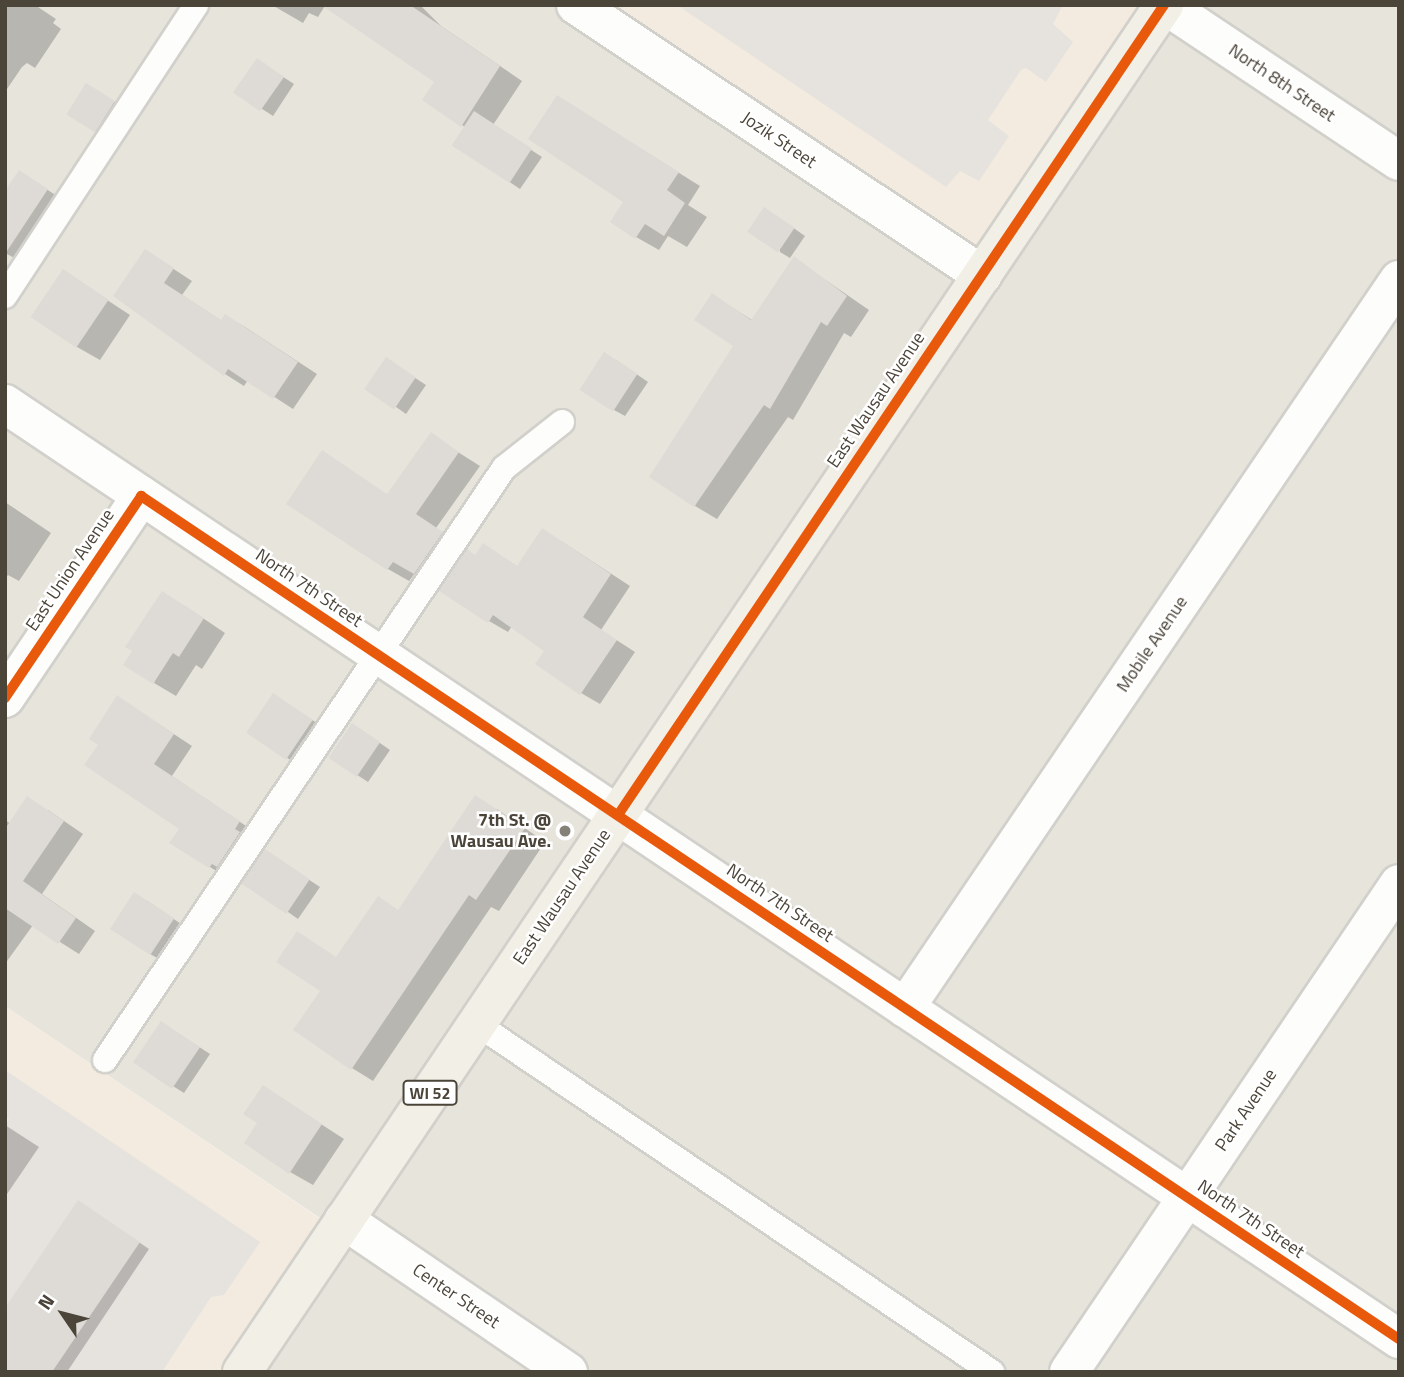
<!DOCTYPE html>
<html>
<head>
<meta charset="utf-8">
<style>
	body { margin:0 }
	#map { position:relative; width:1404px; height:1377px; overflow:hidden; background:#f4f2ee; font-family:"Titillium Web",sans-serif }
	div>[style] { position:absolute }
	.residential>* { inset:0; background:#e7e4dc }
	.commercial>* { inset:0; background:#f3ebdf }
	.parking>* { inset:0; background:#e6e3df }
	.shadow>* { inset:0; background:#0003 }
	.building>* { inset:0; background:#dedbd6; transform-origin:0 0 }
	.roads { filter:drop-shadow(2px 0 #d2d0cb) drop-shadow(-2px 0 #d2d0cb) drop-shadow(0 2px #d2d0cb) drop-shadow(0 -2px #d2d0cb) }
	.service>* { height:24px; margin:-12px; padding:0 12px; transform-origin:12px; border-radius:12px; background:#fdfdfc }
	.minor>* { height:38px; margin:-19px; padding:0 19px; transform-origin:19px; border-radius:19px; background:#fdfdfc }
	.primary>* { height:38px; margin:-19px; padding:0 19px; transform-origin:19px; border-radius:19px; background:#f2efe6 }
	.cycleway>* { height:10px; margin:-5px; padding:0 5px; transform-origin:5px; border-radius:5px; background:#e8590c }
	.dots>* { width:19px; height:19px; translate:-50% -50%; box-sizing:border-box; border:4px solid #fff; border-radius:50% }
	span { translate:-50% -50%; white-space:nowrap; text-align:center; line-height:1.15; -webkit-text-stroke:5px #fff; paint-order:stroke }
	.shield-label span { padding:2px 5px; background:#fff; border:2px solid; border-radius:5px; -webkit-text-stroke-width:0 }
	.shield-label { font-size:16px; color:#4b4439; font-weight:700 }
	.street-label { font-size:18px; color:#4b4439 }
	.poi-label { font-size:18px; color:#4b4439; font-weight:700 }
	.right { translate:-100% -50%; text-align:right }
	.frame { position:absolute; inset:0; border:7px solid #4b4439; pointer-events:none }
	.north { position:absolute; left:28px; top:1279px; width:70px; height:70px; -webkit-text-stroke:5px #fff; paint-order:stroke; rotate:305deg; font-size:19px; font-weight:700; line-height:28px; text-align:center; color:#4b4439 }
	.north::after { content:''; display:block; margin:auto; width:24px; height:32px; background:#4b4439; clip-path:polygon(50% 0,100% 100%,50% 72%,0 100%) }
</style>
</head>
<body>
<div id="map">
	<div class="residential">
		<div style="clip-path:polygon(5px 5px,1399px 5px,1399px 1372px,244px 1372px,338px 1230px,5px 1006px)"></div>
	</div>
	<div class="commercial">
		<div style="clip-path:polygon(574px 5px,1162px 5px,977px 278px)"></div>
		<div style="clip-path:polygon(5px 1006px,338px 1231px,244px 1372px,5px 1372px)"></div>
	</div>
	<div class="parking">
		<div style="clip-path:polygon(677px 5px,1063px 5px,1053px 24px,1073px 42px,1046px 82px,1026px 68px,1021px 70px,988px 120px,1009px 136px,979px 181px,960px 171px,946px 187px)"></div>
		<div style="clip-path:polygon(5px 1070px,260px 1242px,224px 1295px,211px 1297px,162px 1372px,5px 1372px,5px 1124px,9px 1119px,5px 1116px)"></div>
	</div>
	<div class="shadow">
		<div style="clip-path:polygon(5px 5px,35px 5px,56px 19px,53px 23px,61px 29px,35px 68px,27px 63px,22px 67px,5px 92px)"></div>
		<div style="clip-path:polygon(272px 5px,420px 5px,441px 26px,522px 81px,493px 125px,542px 157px,520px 189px,453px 145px,465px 127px,424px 100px,436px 81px,325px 6px,318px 17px,309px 13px,303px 23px)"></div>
		<div style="clip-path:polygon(268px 67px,294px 84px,273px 116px,236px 92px)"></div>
		<div style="clip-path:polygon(98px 91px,125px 109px,106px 137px,96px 131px)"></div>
		<div style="clip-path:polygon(580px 111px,700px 186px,688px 205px,707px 217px,687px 247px,668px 236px,659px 250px,636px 237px,625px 202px)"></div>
		<div style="clip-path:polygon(31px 179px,57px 196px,18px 260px,5px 253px)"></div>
		<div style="clip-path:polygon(775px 215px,805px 236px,790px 258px,780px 252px)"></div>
		<div style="clip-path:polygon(146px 251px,192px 281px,182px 295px,222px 321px,226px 316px,245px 327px,317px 374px,293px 409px,248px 380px,244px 386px,225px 374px,116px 295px)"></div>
		<div style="clip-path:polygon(795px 259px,869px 310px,851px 337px,844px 333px,793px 420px,788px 417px,717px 519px,695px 506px,735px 346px,712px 295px,752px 320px)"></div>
		<div style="clip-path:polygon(63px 271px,130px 315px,100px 360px,77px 347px)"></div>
		<div style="clip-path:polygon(616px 360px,648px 382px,625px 416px,614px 410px)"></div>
		<div style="clip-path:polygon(397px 366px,426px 385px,406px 414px,396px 407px)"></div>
		<div style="clip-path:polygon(431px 435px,480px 466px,436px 528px,463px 546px,436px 585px,415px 573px,409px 581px,388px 569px,389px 495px)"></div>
		<div style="clip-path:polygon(5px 502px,51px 533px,19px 581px,8px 575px,5px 579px)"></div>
		<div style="clip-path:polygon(561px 541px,630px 586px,601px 630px,635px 652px,600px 704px,581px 693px,546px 650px,512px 626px,508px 632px,489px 621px,476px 557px,503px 557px,518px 567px)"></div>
		<div style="clip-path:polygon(185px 606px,225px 633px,202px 669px,196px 665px,176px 696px,154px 683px)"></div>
		<div style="clip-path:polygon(284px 702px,323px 727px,298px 765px,249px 733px)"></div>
		<div style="clip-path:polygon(136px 709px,192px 746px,172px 776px,258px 834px,228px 878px,210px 867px,181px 828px,87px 765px)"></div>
		<div style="clip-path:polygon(364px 732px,390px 750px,368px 782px,331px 758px)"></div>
		<div style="clip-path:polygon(497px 809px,545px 842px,499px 911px,491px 907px,373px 1081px,352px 1068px,322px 991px,337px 958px,379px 899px,399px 911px)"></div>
		<div style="clip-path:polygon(48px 810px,83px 834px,42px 894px,95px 931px,79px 954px,33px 925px,5px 964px,5px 820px,11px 824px)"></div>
		<div style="clip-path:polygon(276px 858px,320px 887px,298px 919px,288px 912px)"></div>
		<div style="clip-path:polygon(146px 900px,184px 926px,161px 960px,150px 954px)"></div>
		<div style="clip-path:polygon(173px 1030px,210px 1054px,184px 1093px,136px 1063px)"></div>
		<div style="clip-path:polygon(264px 1087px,344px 1139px,313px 1185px,290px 1172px,260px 1123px)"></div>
		<div style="clip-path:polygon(5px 1125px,39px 1147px,5px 1197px)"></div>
		<div style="clip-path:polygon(90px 1209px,149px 1249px,67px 1372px,5px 1372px)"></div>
	</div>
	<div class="building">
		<div style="clip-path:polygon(321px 5px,410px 5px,500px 66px,461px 127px,422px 100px,434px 82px)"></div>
		<div style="left:257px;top:58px;width:33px;height:42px;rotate:35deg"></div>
		<div style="left:86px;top:83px;width:34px;height:37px;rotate:32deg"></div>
		<div style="clip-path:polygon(557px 95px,679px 172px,667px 190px,685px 203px,664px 236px,645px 224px,635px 239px,610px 222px,623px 202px,528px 139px)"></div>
		<div style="left:474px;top:111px;width:69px;height:41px;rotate:33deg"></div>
		<div style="clip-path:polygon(19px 170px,48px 189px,5px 254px,5px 191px)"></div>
		<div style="left:764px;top:207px;width:37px;height:30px;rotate:34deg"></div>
		<div style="clip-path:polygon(145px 249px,174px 268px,164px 283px,221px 320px,225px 314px,298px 362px,273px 399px,228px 369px,224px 376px,113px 296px)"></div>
		<div style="clip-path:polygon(794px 256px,847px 296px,827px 326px,821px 322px,770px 409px,764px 405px,694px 507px,649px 477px,733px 346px,694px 320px,712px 293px,751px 320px)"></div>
		<div style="left:63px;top:269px;width:55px;height:58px;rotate:34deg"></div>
		<div style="left:604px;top:352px;width:40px;height:45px;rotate:33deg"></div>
		<div style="left:386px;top:357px;width:36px;height:39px;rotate:34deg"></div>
		<div style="clip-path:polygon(431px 432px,459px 452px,416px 514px,443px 532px,414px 574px,393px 562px,387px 570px,286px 504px,322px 450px,387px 494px)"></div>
		<div style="clip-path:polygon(542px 528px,611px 574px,583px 617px,617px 640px,580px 695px,535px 664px,544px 651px,493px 615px,488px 623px,439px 591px,467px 549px,475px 555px,483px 543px,517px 566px)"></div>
		<div style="clip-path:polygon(162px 591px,204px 618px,179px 657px,173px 653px,153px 684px,123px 665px,132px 651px,125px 647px)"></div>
		<div style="left:273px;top:693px;width:48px;height:48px;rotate:34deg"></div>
		<div style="clip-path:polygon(117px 695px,174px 734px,154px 764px,240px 821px,235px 829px,240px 832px,217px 867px,212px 864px,209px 868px,169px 843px,179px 829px,84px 765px,98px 745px,89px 739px)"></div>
		<div style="left:352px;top:723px;width:34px;height:42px;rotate:34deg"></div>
		<div style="clip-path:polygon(475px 795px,525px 828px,476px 900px,469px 895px,351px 1070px,293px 1030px,320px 991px,276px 962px,297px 931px,336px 957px,378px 896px,398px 910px)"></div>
		<div style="clip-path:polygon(27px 796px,64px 821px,23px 881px,76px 918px,58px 944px,5px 908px,5px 829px)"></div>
		<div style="left:265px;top:849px;width:54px;height:42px;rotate:34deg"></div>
		<div style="left:134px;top:892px;width:48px;height:44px;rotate:33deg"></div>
		<div style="left:161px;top:1021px;width:47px;height:50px;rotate:34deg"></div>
		<div style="clip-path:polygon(263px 1085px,322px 1124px,289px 1174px,244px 1143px,257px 1123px,243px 1114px)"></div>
		<div style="clip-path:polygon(78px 1200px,140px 1242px,52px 1372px,5px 1372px,5px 1308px)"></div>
	</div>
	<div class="roads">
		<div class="service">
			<div style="left:5px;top:296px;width:348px;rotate:-56.7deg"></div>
			<div style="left:477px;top:1024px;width:622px;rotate:34.05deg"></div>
			<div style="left:105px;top:1060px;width:714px;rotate:-56.02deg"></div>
			<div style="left:504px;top:468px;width:74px;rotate:-38.4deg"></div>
		</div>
		<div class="minor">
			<div style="left:576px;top:5px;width:488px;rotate:33.6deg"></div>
			<div style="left:1165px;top:5px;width:281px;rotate:33.7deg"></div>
			<div style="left:5px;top:404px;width:1679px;rotate:33.85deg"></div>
			<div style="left:5px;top:698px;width:244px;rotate:-56deg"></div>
			<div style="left:905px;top:1008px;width:880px;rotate:-55.84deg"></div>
			<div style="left:344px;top:1220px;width:271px;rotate:34.2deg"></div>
			<div style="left:1069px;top:1372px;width:589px;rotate:-55.93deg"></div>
		</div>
		<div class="primary">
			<div style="left:242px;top:1372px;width:1649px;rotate:-56deg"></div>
		</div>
	</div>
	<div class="cycleway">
		<div style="left:5px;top:698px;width:244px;rotate:-56deg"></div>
		<div style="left:141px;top:496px;width:1514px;rotate:33.83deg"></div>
		<div style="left:618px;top:815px;width:977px;rotate:-56.02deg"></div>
	</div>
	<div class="dots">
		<div style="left:565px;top:831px;background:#868178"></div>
	</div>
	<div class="shield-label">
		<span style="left:430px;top:1093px">WI 52</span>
	</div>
	<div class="street-label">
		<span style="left:1282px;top:83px;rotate:34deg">North 8th Street</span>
		<span style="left:779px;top:140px;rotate:34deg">Jozik Street</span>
		<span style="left:876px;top:400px;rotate:-56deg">East Wausau Avenue</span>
		<span style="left:70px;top:570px;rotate:-56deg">East Union Avenue</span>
		<span style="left:309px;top:588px;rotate:34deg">North 7th Street</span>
		<span style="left:1152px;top:644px;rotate:-56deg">Mobile Avenue</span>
		<span style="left:562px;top:897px;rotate:-56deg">East Wausau Avenue</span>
		<span style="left:780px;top:903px;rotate:34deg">North 7th Street</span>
		<span style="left:1246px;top:1110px;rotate:-56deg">Park Avenue</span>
		<span style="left:1251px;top:1219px;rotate:34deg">North 7th Street</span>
		<span style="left:456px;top:1296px;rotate:34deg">Center Street</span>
	</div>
	<div class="poi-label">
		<span class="right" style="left:551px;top:831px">7th St. @<br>Wausau Ave.</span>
	</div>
	<div class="frame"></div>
	<div class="north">N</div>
</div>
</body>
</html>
